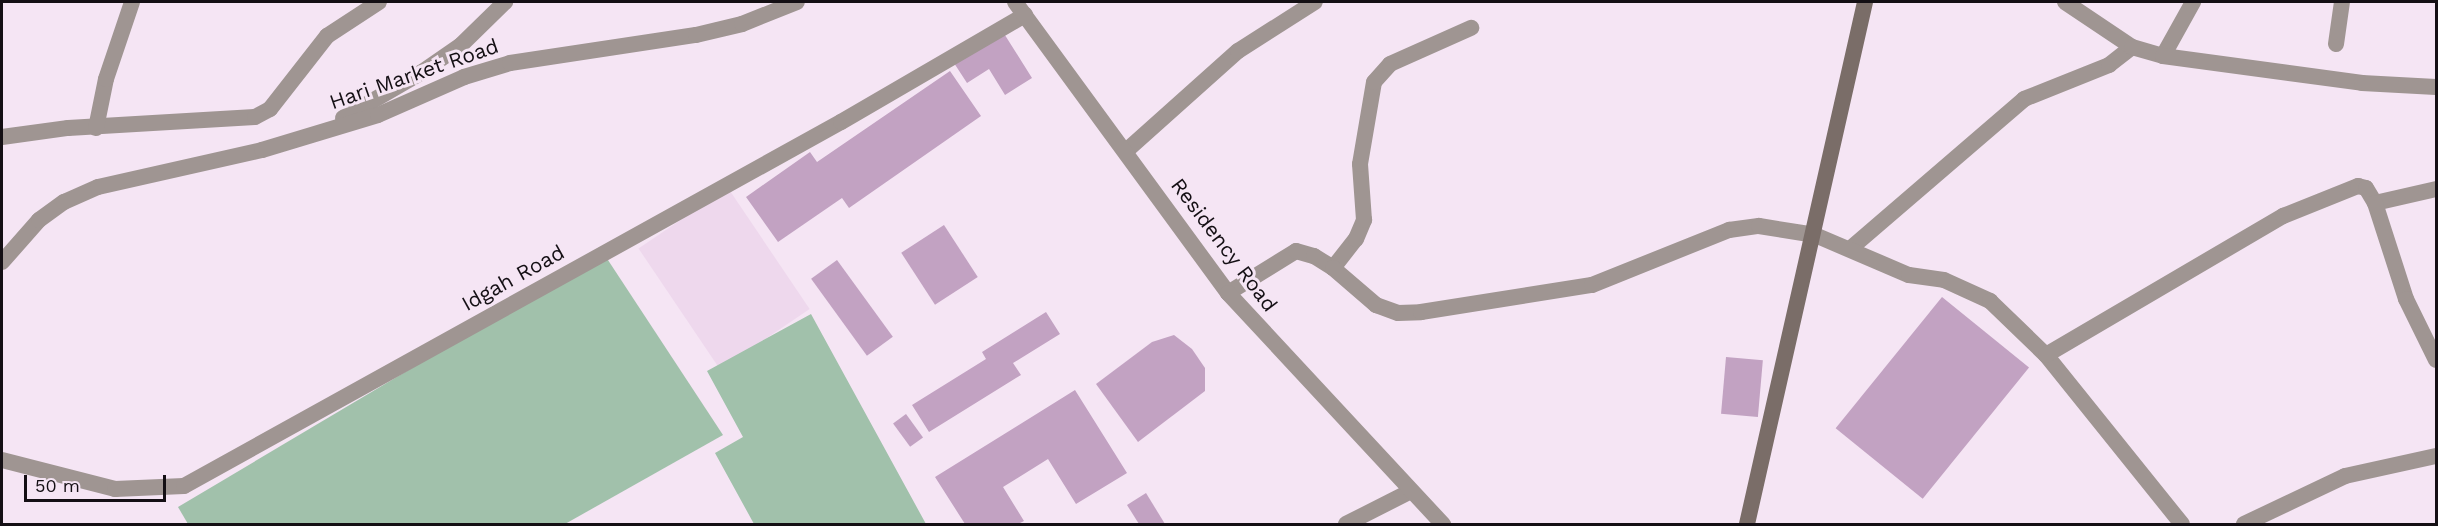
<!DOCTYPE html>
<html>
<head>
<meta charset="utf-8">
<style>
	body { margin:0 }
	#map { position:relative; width:2438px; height:526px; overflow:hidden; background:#f5e5f4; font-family:"Work Sans",sans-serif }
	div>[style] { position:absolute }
	.built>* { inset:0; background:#eed8ed; transform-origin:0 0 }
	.green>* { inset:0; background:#a1c1ab }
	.building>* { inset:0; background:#c2a2c2; transform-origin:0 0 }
	.minor>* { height:16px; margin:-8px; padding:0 8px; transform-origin:8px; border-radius:8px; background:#9f9592 }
	.tertiary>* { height:16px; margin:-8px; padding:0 8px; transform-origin:8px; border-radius:8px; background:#9f9592 }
	.secondary>* { height:16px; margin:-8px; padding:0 8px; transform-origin:8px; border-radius:8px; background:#7a6d68 }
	span { translate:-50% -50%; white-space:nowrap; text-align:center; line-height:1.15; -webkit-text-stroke:6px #f5e5f4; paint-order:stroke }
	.street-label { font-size:21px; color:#140f14 }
	.frame { position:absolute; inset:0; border:3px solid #140f14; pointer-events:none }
	.scale { position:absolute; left:24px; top:475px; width:142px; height:27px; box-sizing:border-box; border:3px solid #140f14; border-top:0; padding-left:8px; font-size:18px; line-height:21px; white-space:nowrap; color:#140f14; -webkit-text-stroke:4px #f5e5f4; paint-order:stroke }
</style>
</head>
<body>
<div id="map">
	<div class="built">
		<div style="left:728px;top:188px;width:146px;height:108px;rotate:56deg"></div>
	</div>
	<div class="green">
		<div style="clip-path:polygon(604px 254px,723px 435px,565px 524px,188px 524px,178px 507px)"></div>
		<div style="clip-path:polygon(811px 314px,926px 524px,754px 524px,715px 453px,743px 437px,707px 371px)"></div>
	</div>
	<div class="building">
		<div style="clip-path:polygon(1003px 32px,1032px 78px,1005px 95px,989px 69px,967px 83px,954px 63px)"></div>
		<div style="clip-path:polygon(950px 71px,981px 116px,849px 208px,842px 198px,778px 242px,746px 197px,810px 152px,817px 162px)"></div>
		<div style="left:944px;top:225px;width:62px;height:51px;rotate:57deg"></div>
		<div style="left:837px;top:260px;width:95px;height:32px;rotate:54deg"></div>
		<div style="left:1942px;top:297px;width:112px;height:169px;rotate:39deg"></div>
		<div style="clip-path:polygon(1046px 312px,1060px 334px,1013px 363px,1021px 375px,929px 432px,912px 405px,986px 359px,982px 352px)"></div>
		<div style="clip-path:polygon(1174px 335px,1192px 349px,1205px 368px,1205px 391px,1138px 442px,1096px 384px,1152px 342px)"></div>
		<div style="left:1726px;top:357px;width:37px;height:57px;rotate:5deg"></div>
		<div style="clip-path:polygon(1075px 390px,1127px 473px,1076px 504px,1048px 459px,1003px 487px,1024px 521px,1018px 524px,965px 524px,935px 477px)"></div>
		<div style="left:906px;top:414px;width:29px;height:16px;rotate:54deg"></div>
		<div style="clip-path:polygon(1146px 493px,1165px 524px,1139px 524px,1127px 505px)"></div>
	</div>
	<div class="minor">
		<div style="left:2336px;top:44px;width:42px;rotate:-81.9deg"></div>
		<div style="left:2163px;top:56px;width:62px;rotate:-60.9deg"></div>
		<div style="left:2px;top:137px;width:67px;rotate:-7.8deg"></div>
		<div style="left:68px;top:128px;width:187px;rotate:-3.4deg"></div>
		<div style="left:255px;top:117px;width:17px;rotate:-28deg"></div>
		<div style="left:270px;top:109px;width:93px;rotate:-52deg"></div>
		<div style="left:327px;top:36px;width:62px;rotate:-33.2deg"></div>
		<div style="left:1126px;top:151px;width:150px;rotate:-41.8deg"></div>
		<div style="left:1238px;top:51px;width:91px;rotate:-32.5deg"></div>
		<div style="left:2375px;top:203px;width:63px;rotate:-12.9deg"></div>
		<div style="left:1851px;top:248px;width:228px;rotate:-40.7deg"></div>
		<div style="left:2024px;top:99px;width:92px;rotate:-21.8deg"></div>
		<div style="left:2109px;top:65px;width:29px;rotate:-38deg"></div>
		<div style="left:1333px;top:268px;width:37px;rotate:-52deg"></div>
		<div style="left:1356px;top:239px;width:21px;rotate:-67deg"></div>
		<div style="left:1364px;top:220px;width:56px;rotate:-94.1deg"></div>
		<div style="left:1360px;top:164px;width:83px;rotate:-80.3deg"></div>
		<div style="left:1374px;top:82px;width:24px;rotate:-48deg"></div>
		<div style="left:1390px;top:64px;width:89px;rotate:-24deg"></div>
		<div style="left:1228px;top:293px;width:80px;rotate:-31.7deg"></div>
		<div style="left:1296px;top:251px;width:19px;rotate:16deg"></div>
		<div style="left:1314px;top:256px;width:22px;rotate:32deg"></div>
		<div style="left:1333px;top:268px;width:57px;rotate:40.7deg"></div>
		<div style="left:1376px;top:305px;width:23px;rotate:20deg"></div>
		<div style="left:1398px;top:313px;width:23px;rotate:-2deg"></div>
		<div style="left:1421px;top:312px;width:173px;rotate:-9deg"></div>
		<div style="left:1592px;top:285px;width:148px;rotate:-21.9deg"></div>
		<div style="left:1729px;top:230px;width:30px;rotate:-8deg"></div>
		<div style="left:1759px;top:226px;width:57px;rotate:9.1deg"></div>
		<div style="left:1815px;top:235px;width:102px;rotate:23.1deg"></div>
		<div style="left:1909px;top:275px;width:35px;rotate:8deg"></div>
		<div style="left:1944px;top:280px;width:51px;rotate:24.5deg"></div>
		<div style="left:1990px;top:301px;width:78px;rotate:44deg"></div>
		<div style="left:2046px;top:355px;width:217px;rotate:51.2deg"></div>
		<div style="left:2046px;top:355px;width:275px;rotate:-30.4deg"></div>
		<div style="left:2283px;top:216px;width:81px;rotate:-21.8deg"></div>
		<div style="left:2358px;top:186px;width:8px;rotate:14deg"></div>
		<div style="left:2366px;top:188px;width:17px;rotate:59deg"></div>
		<div style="left:2375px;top:203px;width:101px;rotate:72.1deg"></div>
		<div style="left:2406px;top:299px;width:68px;rotate:63.8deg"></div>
		<div style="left:2px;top:460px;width:117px;rotate:14.4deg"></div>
		<div style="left:115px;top:489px;width:69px;rotate:-2.5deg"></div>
		<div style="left:184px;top:486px;width:751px;rotate:-28.99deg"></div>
		<div style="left:841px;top:122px;width:213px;rotate:-30.2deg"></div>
		<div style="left:1346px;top:524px;width:71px;rotate:-26.9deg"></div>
		<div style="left:2244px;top:524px;width:112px;rotate:-25.4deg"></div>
		<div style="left:2345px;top:476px;width:93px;rotate:-12.4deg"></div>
	</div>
	<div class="tertiary">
		<div style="left:1015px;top:2px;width:361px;rotate:53.8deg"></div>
		<div style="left:1228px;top:293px;width:316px;rotate:47.1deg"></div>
		<div style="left:2065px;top:2px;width:81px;rotate:33.9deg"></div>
		<div style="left:2132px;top:47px;width:32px;rotate:16deg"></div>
		<div style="left:2163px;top:56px;width:201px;rotate:7.7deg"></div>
		<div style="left:2362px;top:83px;width:74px;rotate:3.1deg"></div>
		<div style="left:343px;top:118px;width:91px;rotate:-30.2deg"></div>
		<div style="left:422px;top:72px;width:47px;rotate:-34.7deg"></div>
		<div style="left:461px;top:45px;width:62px;rotate:-44.3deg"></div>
		<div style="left:96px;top:128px;width:50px;rotate:-78.5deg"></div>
		<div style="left:106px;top:79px;width:81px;rotate:-71.3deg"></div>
		<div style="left:2px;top:262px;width:56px;rotate:-48.6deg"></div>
		<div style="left:39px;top:220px;width:31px;rotate:-36deg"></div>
		<div style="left:64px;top:202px;width:37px;rotate:-24deg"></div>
		<div style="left:98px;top:187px;width:168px;rotate:-12.7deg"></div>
		<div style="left:262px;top:150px;width:121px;rotate:-16.8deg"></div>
		<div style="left:378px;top:115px;width:94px;rotate:-23.8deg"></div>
		<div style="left:464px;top:77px;width:48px;rotate:-16.9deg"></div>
		<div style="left:510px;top:63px;width:188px;rotate:-8.6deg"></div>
		<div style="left:696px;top:35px;width:47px;rotate:-13.4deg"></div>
		<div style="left:742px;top:24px;width:59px;rotate:-21.8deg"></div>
	</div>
	<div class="secondary">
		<div style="left:1747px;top:524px;width:535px;rotate:-77.26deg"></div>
	</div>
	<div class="street-label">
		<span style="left:414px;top:74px;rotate:-19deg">Hari Market Road</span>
		<span style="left:1224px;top:245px;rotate:53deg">Residency Road</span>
		<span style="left:513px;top:278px;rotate:-29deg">Idgah Road</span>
	</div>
	<div class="frame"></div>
	<div class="scale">50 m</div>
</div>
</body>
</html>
